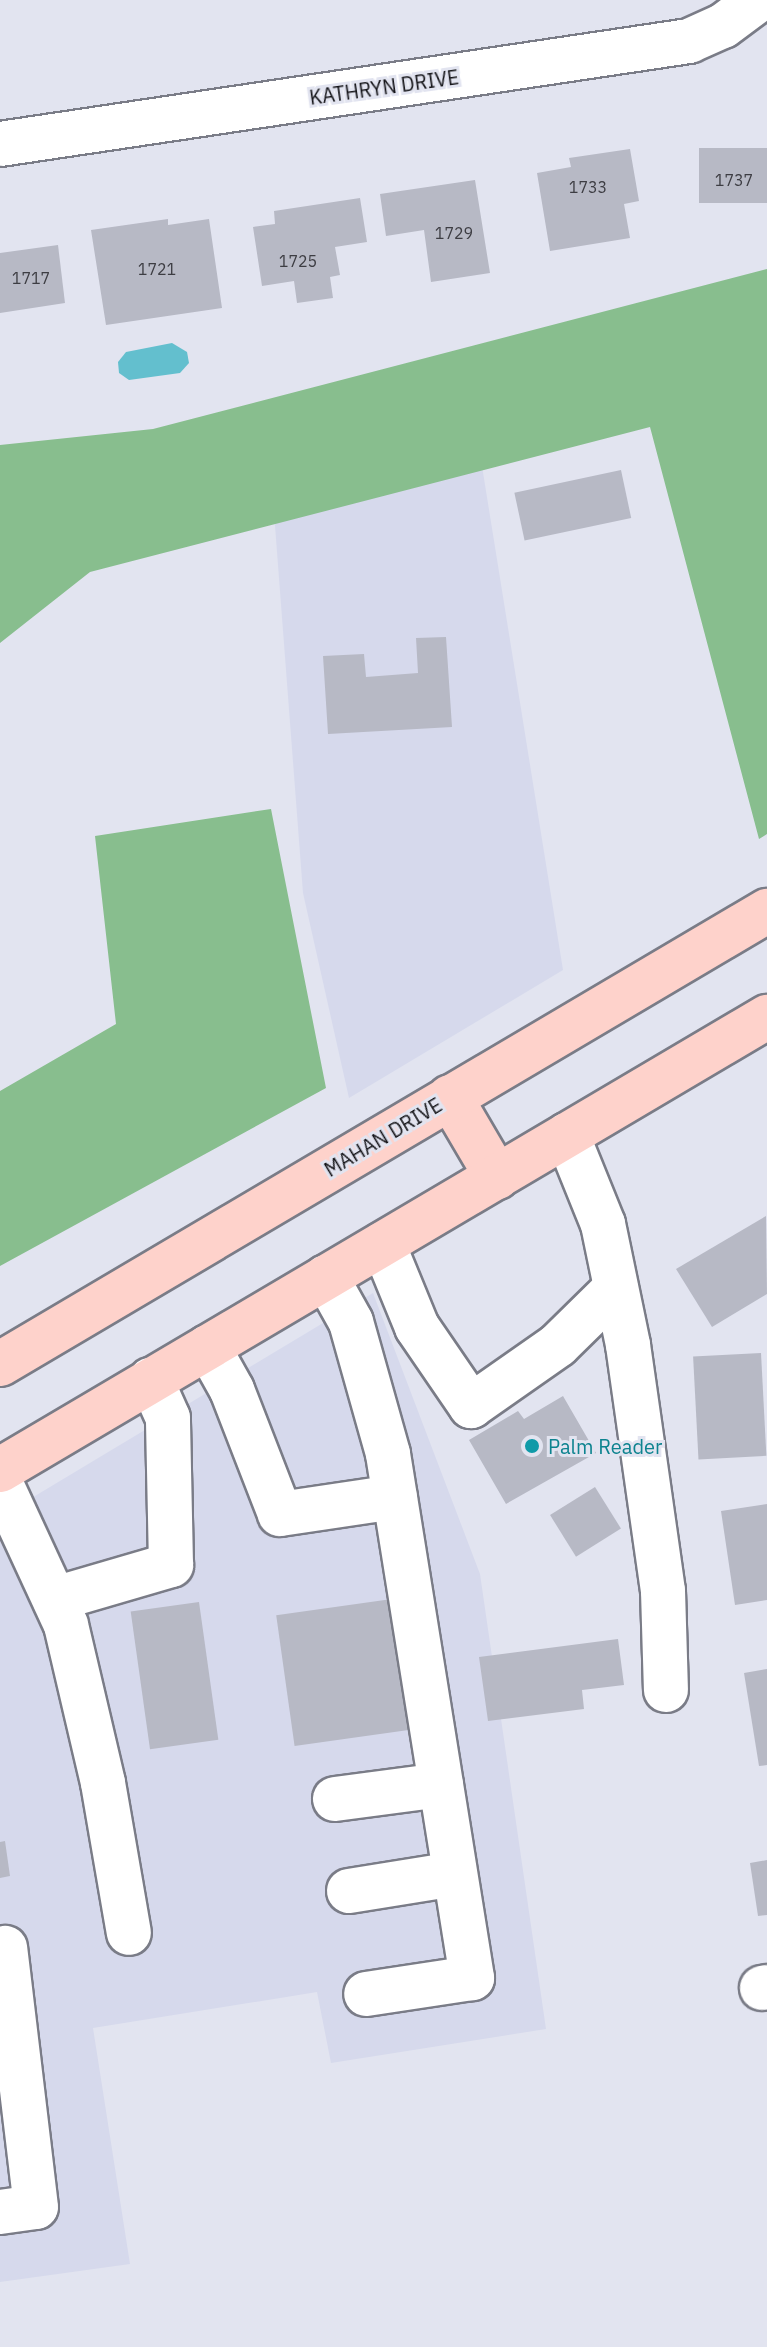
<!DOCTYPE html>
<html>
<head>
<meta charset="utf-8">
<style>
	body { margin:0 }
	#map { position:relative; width:767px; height:2347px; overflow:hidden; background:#e2e4f0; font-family:"IBM Plex Sans",sans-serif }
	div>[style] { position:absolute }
	.built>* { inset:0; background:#d6d9ec }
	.forest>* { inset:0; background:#88be8e }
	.water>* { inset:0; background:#63bfce }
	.building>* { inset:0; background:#b7b9c5; transform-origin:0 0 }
	.roads { filter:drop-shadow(2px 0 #7a7c87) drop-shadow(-2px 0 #7a7c87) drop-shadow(0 2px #7a7c87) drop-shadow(0 -2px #7a7c87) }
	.minor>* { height:44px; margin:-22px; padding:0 22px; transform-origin:22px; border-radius:22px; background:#fff }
	.major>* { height:44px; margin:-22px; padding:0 22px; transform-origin:22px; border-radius:22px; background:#fed2cb }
	.dots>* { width:22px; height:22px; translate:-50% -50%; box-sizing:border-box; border:4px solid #e2e4f0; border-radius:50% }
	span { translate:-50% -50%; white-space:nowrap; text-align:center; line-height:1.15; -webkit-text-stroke:6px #e2e4f0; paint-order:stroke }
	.number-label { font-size:16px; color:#3d3d43 }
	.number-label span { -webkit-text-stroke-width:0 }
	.street-label { font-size:20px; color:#141418 }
	.culture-label { font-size:20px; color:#0d838f }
	.left { translate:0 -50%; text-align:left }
</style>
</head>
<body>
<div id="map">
	<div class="built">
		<div style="clip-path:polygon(477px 435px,563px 970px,349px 1098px,303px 893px,270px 460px)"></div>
		<div style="clip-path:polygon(373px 1293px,480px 1574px,546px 2029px,331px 2063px,317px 1992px,93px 2028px,130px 2264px,0 2282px,0 1517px)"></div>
	</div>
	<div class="forest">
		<div style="clip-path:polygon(767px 269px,767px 834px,759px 839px,650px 427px,90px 572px,0 643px,0 445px,153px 429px)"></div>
		<div style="clip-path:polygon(271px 809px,326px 1088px,0 1266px,0 1091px,116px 1024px,95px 836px)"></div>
	</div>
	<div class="water">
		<div style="clip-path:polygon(172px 343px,187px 352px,189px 363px,180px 373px,129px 380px,119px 373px,118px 362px,126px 352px)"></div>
	</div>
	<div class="building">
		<div style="left:767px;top:148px;width:55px;height:68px;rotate:90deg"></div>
		<div style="clip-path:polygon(630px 149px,639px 201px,624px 204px,630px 238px,550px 251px,537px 173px,571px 167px,569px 158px)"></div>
		<div style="clip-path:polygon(475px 180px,490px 273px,431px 282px,424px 230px,386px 236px,380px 194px)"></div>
		<div style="clip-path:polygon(360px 198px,367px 242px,335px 247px,340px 275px,330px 277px,333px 298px,297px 303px,294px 281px,262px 286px,253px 227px,275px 224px,274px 211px)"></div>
		<div style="clip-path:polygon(168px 219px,168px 225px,209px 219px,222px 308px,106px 325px,91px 230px)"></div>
		<div style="clip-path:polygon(58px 245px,65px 303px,0 313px,0 253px)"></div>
		<div style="left:621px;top:470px;width:49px;height:109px;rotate:78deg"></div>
		<div style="clip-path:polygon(446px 637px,452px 727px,328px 734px,323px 656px,364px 654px,366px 677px,418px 673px,416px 638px)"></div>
		<div style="clip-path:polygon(766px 1216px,767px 1294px,712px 1327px,676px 1269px)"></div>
		<div style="left:761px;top:1353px;width:103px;height:68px;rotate:87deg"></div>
		<div style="clip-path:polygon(563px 1396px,596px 1453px,506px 1504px,469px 1440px,518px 1411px,524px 1419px)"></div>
		<div style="left:595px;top:1487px;width:49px;height:53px;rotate:58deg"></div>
		<div style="clip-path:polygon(767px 1504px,767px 1600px,735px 1605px,721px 1511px)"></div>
		<div style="left:399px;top:1598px;width:132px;height:124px;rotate:82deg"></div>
		<div style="left:199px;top:1602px;width:139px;height:69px;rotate:82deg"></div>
		<div style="clip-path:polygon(618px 1639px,624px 1685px,582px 1690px,584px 1709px,488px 1721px,479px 1657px)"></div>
		<div style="clip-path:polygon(767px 1669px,767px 1765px,759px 1766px,744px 1673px)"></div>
		<div style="clip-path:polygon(5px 1841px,10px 1876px,0 1878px,0 1842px)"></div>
		<div style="clip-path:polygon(767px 1860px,767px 1915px,758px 1916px,750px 1863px)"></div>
	</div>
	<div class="roads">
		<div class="minor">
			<div style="left:0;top:144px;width:697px;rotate:-8.5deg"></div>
			<div style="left:689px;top:41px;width:37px;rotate:-24deg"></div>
			<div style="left:723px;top:26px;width:44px;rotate:-36.6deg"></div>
			<div style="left:567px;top:1135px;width:96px;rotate:68deg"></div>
			<div style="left:603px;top:1224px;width:124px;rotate:78.3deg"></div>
			<div style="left:628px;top:1345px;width:248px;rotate:81.9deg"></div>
			<div style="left:663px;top:1591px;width:99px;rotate:88.3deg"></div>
			<div style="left:383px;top:1244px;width:90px;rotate:67.7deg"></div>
			<div style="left:417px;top:1327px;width:96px;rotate:55.6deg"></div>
			<div style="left:471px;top:1406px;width:106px;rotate:-35deg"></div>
			<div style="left:558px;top:1345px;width:81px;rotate:-44.5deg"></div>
			<div style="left:326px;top:1277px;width:51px;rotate:60.9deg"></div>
			<div style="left:351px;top:1322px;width:137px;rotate:74.3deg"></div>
			<div style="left:388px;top:1454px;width:531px;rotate:80.89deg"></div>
			<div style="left:472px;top:1978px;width:107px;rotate:171.4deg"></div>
			<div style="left:208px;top:1347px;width:49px;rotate:60.8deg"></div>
			<div style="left:232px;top:1390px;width:133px;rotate:68.8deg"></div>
			<div style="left:280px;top:1514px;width:116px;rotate:-8.4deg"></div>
			<div style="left:0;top:1482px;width:157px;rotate:65.2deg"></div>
			<div style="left:66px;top:1625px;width:162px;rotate:76.8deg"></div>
			<div style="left:103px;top:1783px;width:152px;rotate:80.2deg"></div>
			<div style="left:55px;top:1599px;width:121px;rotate:-16.3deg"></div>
			<div style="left:171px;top:1565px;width:147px;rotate:-91.2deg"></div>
			<div style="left:168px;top:1418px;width:42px;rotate:-114.1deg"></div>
			<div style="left:335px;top:1799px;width:107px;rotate:-7.5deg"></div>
			<div style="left:349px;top:1891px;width:107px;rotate:-9.1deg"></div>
			<div style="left:762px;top:1988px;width:5px;rotate:-11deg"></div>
			<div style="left:0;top:2212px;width:36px;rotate:-8deg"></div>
			<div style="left:36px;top:2207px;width:261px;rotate:-96.8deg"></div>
		</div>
		<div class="major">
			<div style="left:450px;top:1097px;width:93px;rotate:59.6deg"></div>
			<div style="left:0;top:1364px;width:891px;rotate:-30.57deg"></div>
			<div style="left:0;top:1470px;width:891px;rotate:-30.57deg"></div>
		</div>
	</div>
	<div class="dots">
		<div style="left:532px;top:1446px;background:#0f9aa8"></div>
	</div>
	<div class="number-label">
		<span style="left:734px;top:180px">1737</span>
		<span style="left:588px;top:187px">1733</span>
		<span style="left:454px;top:233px">1729</span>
		<span style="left:298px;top:261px">1725</span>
		<span style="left:157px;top:269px">1721</span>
		<span style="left:31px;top:278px">1717</span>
	</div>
	<div class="street-label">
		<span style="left:384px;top:87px;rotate:-8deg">KATHRYN DRIVE</span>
		<span style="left:383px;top:1137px;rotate:-31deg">MAHAN DRIVE</span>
	</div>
	<div class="culture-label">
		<span class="left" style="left:548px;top:1446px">Palm Reader</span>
	</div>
</div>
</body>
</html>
